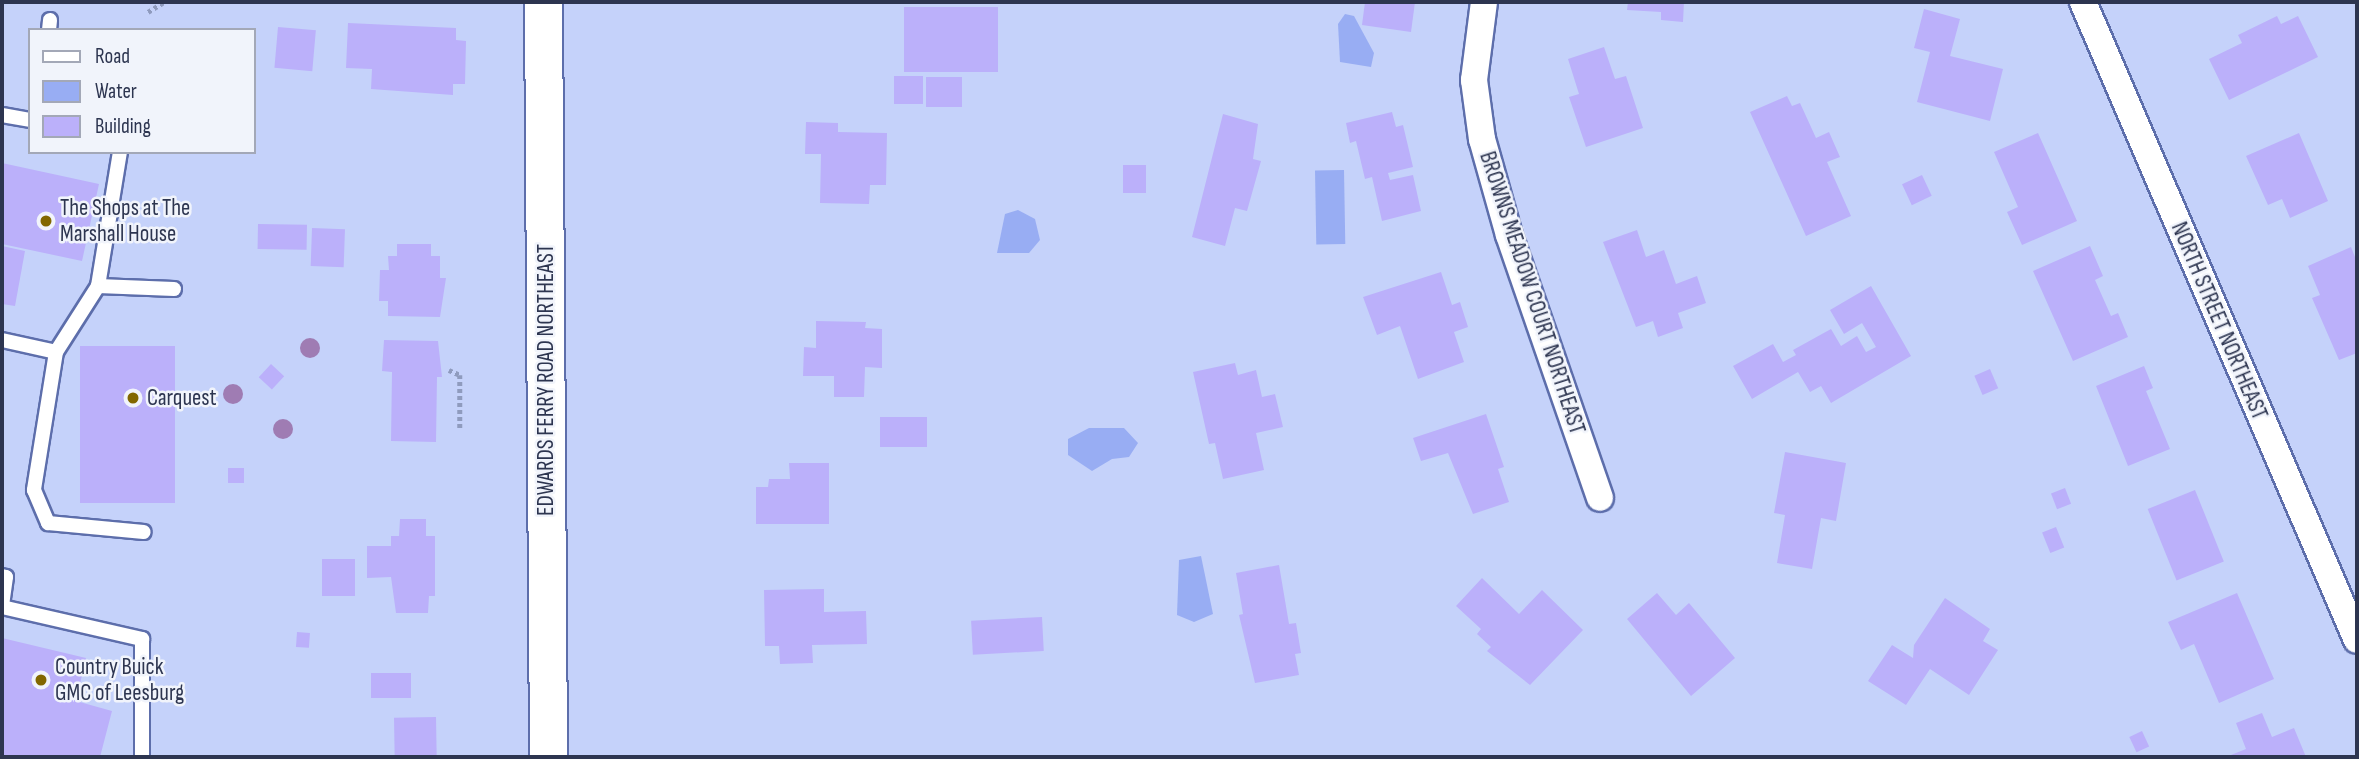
<!DOCTYPE html>
<html>
<head>
<meta charset="utf-8">
<style>
	body { margin:0 }
	#map { position:relative; width:2359px; height:759px; overflow:hidden; background:#c5d2fa; font-family:"Sofia Sans Condensed",sans-serif }
	div>[style] { position:absolute }
	.water>* { inset:0; background:#98adf3; transform-origin:0 0 }
	.building>* { inset:0; background:#bbb0fa; transform-origin:0 0 }
	.path>* { height:4.5px; margin-top:-2.25px; transform-origin:0; background:repeating-linear-gradient(90deg,#8f9bbe 0 3.5px,transparent 0 7px) }
	.roads { filter:drop-shadow(2px 0 #5d6eab) drop-shadow(-2px 0 #5d6eab) drop-shadow(0 2px #5d6eab) drop-shadow(0 -2px #5d6eab) }
	.lane>* { height:14px; margin:-7px; padding:0 7px; transform-origin:7px; border-radius:7px; background:#fff }
	.street>* { height:26px; margin:-13px; padding:0 13px; transform-origin:13px; border-radius:13px; background:#fff }
	.secondary>* { height:37px; margin:-18.5px; padding:0 18.5px; transform-origin:18.5px; border-radius:18.5px; background:#fff }
	.trees>* { width:20px; height:20px; margin:-10px; border-radius:50%; background:#9f7cb3 }
	.dots>* { width:19px; height:19px; translate:-50% -50%; box-sizing:border-box; border:4px solid #f1f4fb; border-radius:50% }
	span { translate:-50% -50%; white-space:nowrap; text-align:center; line-height:1.15; -webkit-text-stroke:5px #f1f4fb; paint-order:stroke }
	.poi-label { font-size:23px; color:#2d3550 }
	.left { translate:0 -50%; text-align:left }
	.street-label { font-size:23px; color:#2d3550 }
	.frame { position:absolute; inset:0; border:4px solid #2d3550; pointer-events:none }
	.legend { position:absolute; left:28px; top:28px; width:228px; height:126px; box-sizing:border-box; background:#f1f4fb; border:2px solid #a3a8b7; margin:0; padding:9px 12px; list-style:none; font-size:21px; color:#2d3550 }
	.legend li { display:flex; align-items:center; gap:14px; height:35px }
	.legend b { width:35px; border:2px solid #a3a8b7 }
</style>
</head>
<body>
<div id="map">
	<div class="water">
		<div style="clip-path:polygon(1345px 14px,1354px 16px,1374px 53px,1371px 67px,1340px 62px,1338px 24px)"></div>
		<div style="left:1344px;top:170px;width:74px;height:29px;rotate:89deg"></div>
		<div style="clip-path:polygon(1018px 210px,1035px 219px,1040px 240px,1029px 253px,997px 253px,1005px 214px)"></div>
		<div style="clip-path:polygon(1089px 428px,1124px 428px,1138px 443px,1129px 457px,1112px 459px,1092px 471px,1068px 455px,1068px 439px)"></div>
		<div style="clip-path:polygon(1201px 556px,1213px 614px,1194px 622px,1177px 615px,1179px 560px)"></div>
	</div>
	<div class="building">
		<div style="clip-path:polygon(1365px 2px,1415px 2px,1411px 32px,1362px 25px)"></div>
		<div style="clip-path:polygon(1628px 2px,1684px 2px,1683px 22px,1661px 20px,1661px 12px,1627px 10px)"></div>
		<div style="left:904px;top:7px;width:94px;height:65px"></div>
		<div style="clip-path:polygon(1924px 9px,1960px 19px,1950px 56px,2003px 69px,1990px 121px,1917px 102px,1930px 52px,1914px 48px)"></div>
		<div style="clip-path:polygon(2277px 16px,2281px 24px,2298px 16px,2318px 57px,2229px 100px,2209px 59px,2242px 43px,2238px 35px)"></div>
		<div style="clip-path:polygon(348px 23px,456px 28px,456px 40px,466px 41px,465px 84px,453px 84px,453px 95px,371px 89px,372px 69px,346px 68px)"></div>
		<div style="left:278px;top:27px;width:38px;height:41px;rotate:5deg"></div>
		<div style="clip-path:polygon(1604px 47px,1615px 79px,1626px 76px,1643px 128px,1586px 147px,1569px 97px,1579px 94px,1568px 59px)"></div>
		<div style="left:894px;top:76px;width:29px;height:28px"></div>
		<div style="left:926px;top:77px;width:36px;height:30px"></div>
		<div style="clip-path:polygon(1787px 96px,1792px 106px,1800px 103px,1816px 138px,1829px 132px,1840px 157px,1827px 162px,1851px 216px,1806px 236px,1750px 112px)"></div>
		<div style="clip-path:polygon(1392px 112px,1396px 127px,1403px 125px,1413px 167px,1388px 173px,1390px 180px,1413px 175px,1421px 211px,1382px 221px,1372px 177px,1365px 179px,1356px 141px,1350px 143px,1346px 123px)"></div>
		<div style="clip-path:polygon(1223px 114px,1258px 124px,1253px 159px,1261px 161px,1247px 211px,1235px 208px,1225px 246px,1192px 237px)"></div>
		<div style="clip-path:polygon(806px 122px,838px 123px,838px 132px,887px 133px,886px 185px,870px 185px,869px 204px,820px 203px,821px 154px,805px 154px)"></div>
		<div style="clip-path:polygon(2038px 133px,2077px 221px,2022px 245px,2007px 212px,2018px 207px,1994px 152px)"></div>
		<div style="clip-path:polygon(2299px 133px,2328px 201px,2290px 218px,2282px 199px,2268px 205px,2246px 156px)"></div>
		<div style="clip-path:polygon(2px 163px,99px 184px,82px 261px,2px 244px)"></div>
		<div style="left:1123px;top:165px;width:23px;height:28px"></div>
		<div style="left:1922px;top:175px;width:23px;height:22px;rotate:65deg"></div>
		<div style="left:258px;top:224px;width:49px;height:25px;rotate:1deg"></div>
		<div style="left:312px;top:228px;width:33px;height:38px;rotate:2deg"></div>
		<div style="clip-path:polygon(1637px 230px,1646px 257px,1664px 250px,1676px 284px,1697px 276px,1706px 303px,1678px 313px,1683px 328px,1658px 337px,1653px 321px,1636px 327px,1603px 242px)"></div>
		<div style="clip-path:polygon(397px 244px,431px 244px,431px 256px,440px 256px,440px 278px,446px 278px,440px 317px,388px 316px,388px 301px,379px 301px,380px 270px,389px 270px,388px 256px,397px 256px)"></div>
		<div style="clip-path:polygon(2px 246px,25px 251px,15px 306px,2px 304px)"></div>
		<div style="clip-path:polygon(2090px 246px,2103px 276px,2095px 280px,2111px 316px,2118px 313px,2128px 337px,2073px 361px,2033px 271px)"></div>
		<div style="clip-path:polygon(2351px 247px,2357px 262px,2357px 353px,2339px 360px,2312px 298px,2320px 295px,2308px 266px)"></div>
		<div style="clip-path:polygon(1441px 272px,1452px 305px,1460px 302px,1468px 327px,1454px 332px,1464px 362px,1418px 379px,1400px 326px,1377px 335px,1363px 297px)"></div>
		<div style="clip-path:polygon(1871px 286px,1911px 356px,1831px 403px,1821px 386px,1810px 392px,1798px 372px,1752px 399px,1733px 366px,1773px 344px,1783px 362px,1796px 355px,1793px 350px,1831px 329px,1841px 346px,1857px 336px,1866px 352px,1876px 347px,1862px 323px,1844px 334px,1830px 310px)"></div>
		<div style="clip-path:polygon(816px 321px,866px 322px,865px 328px,882px 329px,882px 368px,865px 367px,864px 397px,834px 397px,834px 376px,803px 376px,804px 347px,816px 348px)"></div>
		<div style="clip-path:polygon(384px 340px,438px 341px,442px 377px,437px 377px,436px 442px,391px 441px,392px 372px,382px 371px)"></div>
		<div style="left:80px;top:346px;width:95px;height:157px"></div>
		<div style="clip-path:polygon(1235px 363px,1238px 375px,1256px 370px,1262px 397px,1275px 394px,1283px 427px,1256px 433px,1264px 470px,1223px 479px,1215px 443px,1209px 444px,1193px 372px)"></div>
		<div style="left:271px;top:364px;width:18px;height:18px;rotate:43deg"></div>
		<div style="clip-path:polygon(2144px 366px,2153px 388px,2146px 391px,2170px 449px,2128px 466px,2096px 386px)"></div>
		<div style="left:1990px;top:369px;width:21px;height:17px;rotate:67deg"></div>
		<div style="clip-path:polygon(1486px 414px,1504px 467px,1498px 469px,1509px 502px,1473px 514px,1448px 453px,1421px 461px,1413px 438px)"></div>
		<div style="left:880px;top:417px;width:47px;height:30px"></div>
		<div style="clip-path:polygon(1785px 452px,1846px 463px,1836px 521px,1821px 518px,1812px 569px,1777px 563px,1785px 515px,1774px 513px)"></div>
		<div style="clip-path:polygon(789px 463px,829px 463px,829px 524px,756px 524px,756px 487px,768px 487px,769px 479px,790px 479px)"></div>
		<div style="left:228px;top:468px;width:16px;height:15px"></div>
		<div style="left:2065px;top:488px;width:17px;height:15px;rotate:69deg"></div>
		<div style="left:2195px;top:490px;width:77px;height:51px;rotate:68deg"></div>
		<div style="clip-path:polygon(400px 519px,426px 519px,426px 536px,435px 536px,435px 596px,429px 596px,428px 613px,396px 613px,391px 577px,367px 578px,367px 546px,391px 546px,391px 536px,399px 536px)"></div>
		<div style="left:2056px;top:527px;width:22px;height:15px;rotate:68deg"></div>
		<div style="left:322px;top:559px;width:33px;height:37px"></div>
		<div style="clip-path:polygon(1279px 565px,1289px 624px,1296px 623px,1301px 653px,1295px 654px,1299px 675px,1255px 683px,1239px 615px,1243px 614px,1236px 573px)"></div>
		<div style="clip-path:polygon(1482px 578px,1519px 614px,1542px 590px,1583px 630px,1530px 685px,1487px 651px,1491px 647px,1477px 634px,1481px 629px,1456px 606px)"></div>
		<div style="clip-path:polygon(824px 589px,824px 612px,866px 611px,867px 644px,812px 645px,813px 663px,780px 664px,779px 646px,765px 646px,764px 590px)"></div>
		<div style="clip-path:polygon(1657px 593px,1676px 615px,1689px 603px,1735px 658px,1691px 696px,1627px 619px)"></div>
		<div style="clip-path:polygon(2237px 593px,2274px 679px,2219px 703px,2194px 644px,2181px 650px,2168px 622px)"></div>
		<div style="clip-path:polygon(1945px 598px,1990px 629px,1983px 641px,1998px 650px,1969px 695px,1930px 669px,1906px 705px,1868px 681px,1892px 645px,1913px 658px,1914px 645px)"></div>
		<div style="left:1042px;top:617px;width:34px;height:71px;rotate:87deg"></div>
		<div style="left:297px;top:632px;width:13px;height:15px;rotate:4deg"></div>
		<div style="clip-path:polygon(2px 638px,86px 658px,76px 701px,112px 711px,100px 757px,2px 757px)"></div>
		<div style="left:411px;top:673px;width:25px;height:40px;rotate:90deg"></div>
		<div style="clip-path:polygon(2262px 713px,2272px 737px,2294px 728px,2306px 757px,2226px 757px,2246px 749px,2236px 723px)"></div>
		<div style="left:436px;top:717px;width:40px;height:42px;rotate:89deg"></div>
		<div style="left:2142px;top:731px;width:17px;height:14px;rotate:65deg"></div>
	</div>
	<div class="path">
		<div style="left:148px;top:12px;width:19px;rotate:-32deg"></div>
		<div style="left:449px;top:370px;width:12px;rotate:24deg"></div>
		<div style="left:460px;top:375px;width:54px;rotate:90deg"></div>
	</div>
	<div class="roads">
		<div class="lane">
			<div style="left:49px;top:30px;width:10px;rotate:-84deg"></div>
			<div style="left:2px;top:115px;width:28px;rotate:10deg"></div>
			<div style="left:98px;top:286px;width:136px;rotate:-80.7deg"></div>
			<div style="left:2px;top:340px;width:55px;rotate:12.5deg"></div>
			<div style="left:56px;top:352px;width:78px;rotate:-57.5deg"></div>
			<div style="left:98px;top:286px;width:76px;rotate:2.3deg"></div>
			<div style="left:56px;top:352px;width:140px;rotate:99.1deg"></div>
			<div style="left:34px;top:490px;width:36px;rotate:67deg"></div>
			<div style="left:48px;top:523px;width:96px;rotate:5.4deg"></div>
			<div style="left:2px;top:576px;width:4px;rotate:14deg"></div>
			<div style="left:6px;top:577px;width:30px;rotate:98deg"></div>
			<div style="left:2px;top:607px;width:144px;rotate:12.9deg"></div>
			<div style="left:142px;top:639px;width:118px;rotate:90deg"></div>
		</div>
		<div class="street">
			<div style="left:1484px;top:2px;width:79px;rotate:97.3deg"></div>
			<div style="left:1474px;top:80px;width:60px;rotate:82.3deg"></div>
			<div style="left:1482px;top:139px;width:100px;rotate:74.3deg"></div>
			<div style="left:1509px;top:235px;width:278px;rotate:70.9deg"></div>
			<div style="left:2083px;top:2px;width:694px;rotate:66.76deg"></div>
		</div>
		<div class="secondary">
			<div style="left:543px;top:2px;width:755px;rotate:89.62deg"></div>
		</div>
	</div>
	<div class="trees">
		<div style="left:310px;top:348px"></div>
		<div style="left:233px;top:394px"></div>
		<div style="left:283px;top:429px"></div>
	</div>
	<div class="dots">
		<div style="left:46px;top:221px;background:#826700"></div>
		<div style="left:133px;top:398px;background:#826700"></div>
		<div style="left:41px;top:680px;background:#826700"></div>
	</div>
	<div class="poi-label">
		<span class="left" style="left:60px;top:221px">The Shops at The<br>Marshall House</span>
		<span class="left" style="left:147px;top:398px">Carquest</span>
		<span class="left" style="left:55px;top:680px">Country Buick<br>GMC of Leesburg</span>
	</div>
	<div class="street-label">
		<span style="left:1532px;top:293px;rotate:72deg">BROWNS MEADOW COURT NORTHEAST</span>
		<span style="left:2219px;top:321px;rotate:67deg">NORTH STREET NORTHEAST</span>
		<span style="left:546px;top:380px;rotate:-90deg">EDWARDS FERRY ROAD NORTHEAST</span>
	</div>
	<div class="frame"></div>
	<ul class="legend">
	<li><b style="height:9px;background:#fff"></b>Road</li>
	<li><b style="height:19px;background:#98adf3"></b>Water</li>
	<li><b style="height:19px;background:#bbb0fa"></b>Building</li>
	</ul>
</div>
</body>
</html>
